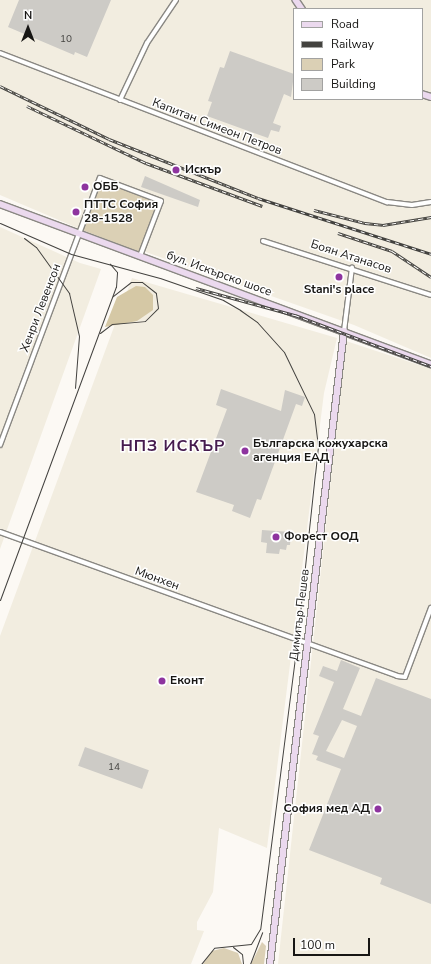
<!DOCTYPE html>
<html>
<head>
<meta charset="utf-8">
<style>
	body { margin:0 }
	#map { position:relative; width:431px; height:964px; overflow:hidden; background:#fcf9f4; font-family:"Nunito Sans",sans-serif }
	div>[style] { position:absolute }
	.built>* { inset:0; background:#f2ede0 }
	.green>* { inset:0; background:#dbd0b5; transform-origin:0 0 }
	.forest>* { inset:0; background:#d5c8a5 }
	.building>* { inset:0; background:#cdcbc6; transform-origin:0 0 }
	.roads { filter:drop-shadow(1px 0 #8a8883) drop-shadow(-1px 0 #8a8883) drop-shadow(0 1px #8a8883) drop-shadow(0 -1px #8a8883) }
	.street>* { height:4px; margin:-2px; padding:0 2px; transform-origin:2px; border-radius:2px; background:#fff }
	.secondary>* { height:5.5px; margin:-2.75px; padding:0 2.75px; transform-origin:2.75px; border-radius:2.75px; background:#ebd9ee }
	.tram>* { height:1px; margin:-0.5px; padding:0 0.5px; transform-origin:0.5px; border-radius:0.5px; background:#43423f }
	.rail>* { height:3px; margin-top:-1.5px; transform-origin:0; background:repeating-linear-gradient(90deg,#fff 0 4.5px,#43423f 0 9px); box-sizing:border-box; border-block:1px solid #43423f }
	.dots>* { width:11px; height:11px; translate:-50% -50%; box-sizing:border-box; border:2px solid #fff; border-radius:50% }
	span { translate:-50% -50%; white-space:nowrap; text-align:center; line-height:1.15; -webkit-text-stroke:3px #fff; paint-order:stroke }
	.number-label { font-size:10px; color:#444340 }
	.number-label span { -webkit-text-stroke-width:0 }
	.street-label { font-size:12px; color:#171614 }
	.poi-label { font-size:12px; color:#171614; font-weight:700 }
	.left { translate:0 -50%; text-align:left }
	.right { translate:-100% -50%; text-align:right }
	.district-label { font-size:16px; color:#461b4e; font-weight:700; letter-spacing:1px }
	.legend { position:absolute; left:293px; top:8px; width:130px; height:92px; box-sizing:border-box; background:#fff; border:1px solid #a2a2a1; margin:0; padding:5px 7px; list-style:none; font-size:12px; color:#171614 }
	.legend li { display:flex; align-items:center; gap:8px; height:20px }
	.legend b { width:20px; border:1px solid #a2a2a1 }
	.north { position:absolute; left:8px; top:8px; width:40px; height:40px; -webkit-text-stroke:3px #fff; paint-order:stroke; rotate:0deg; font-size:11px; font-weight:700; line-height:16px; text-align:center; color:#171614 }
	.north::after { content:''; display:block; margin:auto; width:14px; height:18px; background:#171614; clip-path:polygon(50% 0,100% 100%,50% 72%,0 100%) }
	.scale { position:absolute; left:293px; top:938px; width:77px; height:18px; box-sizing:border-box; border:2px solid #171614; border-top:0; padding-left:5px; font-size:12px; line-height:14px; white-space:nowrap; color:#171614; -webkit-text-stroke:3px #fff; paint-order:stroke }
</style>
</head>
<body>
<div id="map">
	<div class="built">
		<div style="clip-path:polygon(evenodd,0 0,431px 0,431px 358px,354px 325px,80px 229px,0 195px,0 0,294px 9px,422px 9px,422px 99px,294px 99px,294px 9px)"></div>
		<div style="clip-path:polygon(0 227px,80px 263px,101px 269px,0 549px)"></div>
		<div style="clip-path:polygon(132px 278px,337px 338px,324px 393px,267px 848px,219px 828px,213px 892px,197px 922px,197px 930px,204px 931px,191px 964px,0 964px,0 636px)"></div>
		<div style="clip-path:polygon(346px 341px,431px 369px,431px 964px,278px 964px)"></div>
	</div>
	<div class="green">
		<div style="left:100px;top:178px;width:65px;height:55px;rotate:21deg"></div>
		<div style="clip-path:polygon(262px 942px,266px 946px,264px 964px,251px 964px)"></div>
		<div style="clip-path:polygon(224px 948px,238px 953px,242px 964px,203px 964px,212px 951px)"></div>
	</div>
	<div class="forest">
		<div style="clip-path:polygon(136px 286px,145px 287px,153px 295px,153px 310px,137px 321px,105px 327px,117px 297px)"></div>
	</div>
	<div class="building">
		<div style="clip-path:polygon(19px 0,111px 0,87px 57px,75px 52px,74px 55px,8px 27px)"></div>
		<div style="clip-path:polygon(230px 51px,294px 74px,291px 97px,284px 94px,273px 123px,281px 126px,279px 132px,271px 130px,268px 138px,207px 116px,212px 102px,208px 101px,220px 67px,224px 68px)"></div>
		<div style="clip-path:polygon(145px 176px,200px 200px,198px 207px,141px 187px)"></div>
		<div style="clip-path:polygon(221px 389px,281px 411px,285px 390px,305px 397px,302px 406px,296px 404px,261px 500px,257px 499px,250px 518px,232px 511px,234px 505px,196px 492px,227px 409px,216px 405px)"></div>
		<div style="clip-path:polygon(262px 530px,291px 532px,290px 545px,287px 545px,286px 550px,280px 549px,279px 554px,266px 553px,267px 543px,261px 542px)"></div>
		<div style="clip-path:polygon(evenodd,341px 660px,360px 668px,343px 709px,361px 716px,376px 678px,431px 699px,431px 904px,380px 884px,382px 878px,309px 850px,341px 769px,316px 760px,318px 756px,312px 754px,319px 736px,313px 734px,334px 682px,319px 676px,323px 666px,337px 671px,341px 660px,342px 720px,357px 726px,344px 758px,326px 751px,342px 720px)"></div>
		<div style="left:85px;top:747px;width:68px;height:20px;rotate:20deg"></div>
	</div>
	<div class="roads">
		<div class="street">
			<div style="left:0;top:53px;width:415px;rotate:21.1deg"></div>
			<div style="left:387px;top:202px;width:25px;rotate:7deg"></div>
			<div style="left:412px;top:205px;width:19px;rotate:-9deg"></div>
			<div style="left:120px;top:100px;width:63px;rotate:-64.7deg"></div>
			<div style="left:147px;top:43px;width:52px;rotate:-56deg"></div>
			<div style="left:263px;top:241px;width:176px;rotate:17.8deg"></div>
			<div style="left:344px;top:331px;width:64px;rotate:-82.8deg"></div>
			<div style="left:0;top:445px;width:285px;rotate:-69.5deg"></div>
			<div style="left:100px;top:178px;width:65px;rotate:20.7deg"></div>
			<div style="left:161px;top:201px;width:59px;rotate:110.9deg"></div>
			<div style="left:0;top:532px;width:422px;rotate:19.9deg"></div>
			<div style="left:397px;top:676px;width:8px;rotate:7deg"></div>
			<div style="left:405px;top:677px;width:74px;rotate:-69.4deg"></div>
		</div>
		<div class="secondary">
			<div style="left:296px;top:0;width:11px;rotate:56deg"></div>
			<div style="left:422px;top:94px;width:9px;rotate:18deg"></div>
			<div style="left:0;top:204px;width:460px;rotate:20.4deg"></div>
			<div style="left:270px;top:964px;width:637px;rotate:-83.33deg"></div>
		</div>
	</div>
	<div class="tram">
		<div style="left:0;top:223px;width:77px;rotate:23.6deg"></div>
		<div style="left:71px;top:254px;width:92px;rotate:15.1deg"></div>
		<div style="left:160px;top:278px;width:67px;rotate:19.2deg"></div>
		<div style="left:223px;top:300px;width:20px;rotate:30deg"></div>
		<div style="left:240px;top:310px;width:21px;rotate:35deg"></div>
		<div style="left:257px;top:322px;width:40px;rotate:48deg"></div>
		<div style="left:284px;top:352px;width:69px;rotate:64.2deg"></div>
		<div style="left:314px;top:414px;width:32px;rotate:83deg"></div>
		<div style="left:318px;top:446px;width:27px;rotate:96deg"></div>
		<div style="left:315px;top:473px;width:170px;rotate:96.1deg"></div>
		<div style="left:297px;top:642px;width:289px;rotate:97.3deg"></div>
		<div style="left:260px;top:929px;width:17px;rotate:121deg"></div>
		<div style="left:251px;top:944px;width:37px;rotate:174deg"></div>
		<div style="left:214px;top:948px;width:21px;rotate:129deg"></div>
		<div style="left:24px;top:238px;width:15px;rotate:37deg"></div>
		<div style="left:36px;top:247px;width:57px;rotate:54.3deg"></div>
		<div style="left:69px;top:293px;width:44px;rotate:76.9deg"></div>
		<div style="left:79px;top:336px;width:52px;rotate:94.4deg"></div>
		<div style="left:100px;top:333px;width:15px;rotate:-37deg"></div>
		<div style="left:112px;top:324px;width:33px;rotate:-5deg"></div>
		<div style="left:145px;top:321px;width:18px;rotate:-45deg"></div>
		<div style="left:158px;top:308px;width:15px;rotate:-98deg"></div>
		<div style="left:156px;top:293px;width:18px;rotate:-142deg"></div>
		<div style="left:142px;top:282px;width:11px;rotate:180deg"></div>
		<div style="left:131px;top:282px;width:23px;rotate:142deg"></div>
		<div style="left:0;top:600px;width:334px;rotate:-69.7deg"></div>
		<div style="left:116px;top:287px;width:15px;rotate:-86deg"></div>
		<div style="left:117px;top:272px;width:11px;rotate:-131deg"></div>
		<div style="left:233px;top:947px;width:11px;rotate:38deg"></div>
		<div style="left:242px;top:954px;width:10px;rotate:84deg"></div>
		<div style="left:250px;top:964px;width:34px;rotate:-69deg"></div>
	</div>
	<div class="rail">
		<div style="left:0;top:86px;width:121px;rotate:25.9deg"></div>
		<div style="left:109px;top:139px;width:160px;rotate:21.6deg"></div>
		<div style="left:258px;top:198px;width:182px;rotate:17.9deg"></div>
		<div style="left:27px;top:106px;width:132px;rotate:25.6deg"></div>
		<div style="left:146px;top:163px;width:124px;rotate:20.3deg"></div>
		<div style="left:314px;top:210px;width:53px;rotate:14.3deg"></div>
		<div style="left:365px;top:223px;width:18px;rotate:6deg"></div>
		<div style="left:383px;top:225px;width:49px;rotate:-9.5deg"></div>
		<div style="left:338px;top:233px;width:57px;rotate:18.4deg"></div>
		<div style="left:392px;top:251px;width:47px;rotate:33.7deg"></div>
		<div style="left:196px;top:288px;width:103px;rotate:15.3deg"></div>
		<div style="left:295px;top:315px;width:145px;rotate:20.6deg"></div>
	</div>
	<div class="dots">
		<div style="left:176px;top:170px;background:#8e349f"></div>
		<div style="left:85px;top:187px;background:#8e349f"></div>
		<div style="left:76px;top:212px;background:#8e349f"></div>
		<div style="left:339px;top:277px;background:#8e349f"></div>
		<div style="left:245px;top:451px;background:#8e349f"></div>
		<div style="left:276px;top:537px;background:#8e349f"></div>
		<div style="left:162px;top:681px;background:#8e349f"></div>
		<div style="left:378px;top:809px;background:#8e349f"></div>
	</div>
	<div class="number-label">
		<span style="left:66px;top:40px">10</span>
		<span style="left:114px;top:768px">14</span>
	</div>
	<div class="street-label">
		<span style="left:217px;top:127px;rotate:21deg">Капитан Симеон Петров</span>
		<span style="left:351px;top:257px;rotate:18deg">Боян Атанасов</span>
		<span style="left:219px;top:274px;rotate:20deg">бул. Искърско шосе</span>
		<span style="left:41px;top:308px;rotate:-69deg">Хенри Левенсон</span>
		<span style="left:157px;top:579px;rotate:20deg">Мюнхен</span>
		<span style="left:300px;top:615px;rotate:-83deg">Димитър Пешев</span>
	</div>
	<div class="poi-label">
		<span class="left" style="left:185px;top:170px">Искър</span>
		<span class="left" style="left:93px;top:187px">ОББ</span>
		<span class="left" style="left:84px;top:212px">ПТТС София<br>28-1528</span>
		<span style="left:339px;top:290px">Stani's place</span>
		<span class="left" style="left:253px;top:451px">Българска кожухарска<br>агенция ЕАД</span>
		<span class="left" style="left:284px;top:537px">Форест ООД</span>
		<span class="left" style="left:170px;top:681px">Еконт</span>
		<span class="right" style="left:370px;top:809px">София мед АД</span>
	</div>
	<div class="district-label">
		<span style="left:173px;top:446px">НПЗ ИСКЪР</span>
	</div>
	<ul class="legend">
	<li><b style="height:5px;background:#ebd9ee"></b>Road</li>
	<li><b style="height:5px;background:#43423f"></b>Railway</li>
	<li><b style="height:11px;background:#dbd0b5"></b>Park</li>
	<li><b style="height:11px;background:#cdcbc6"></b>Building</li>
	</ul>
	<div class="north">N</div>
	<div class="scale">100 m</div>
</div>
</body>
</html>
